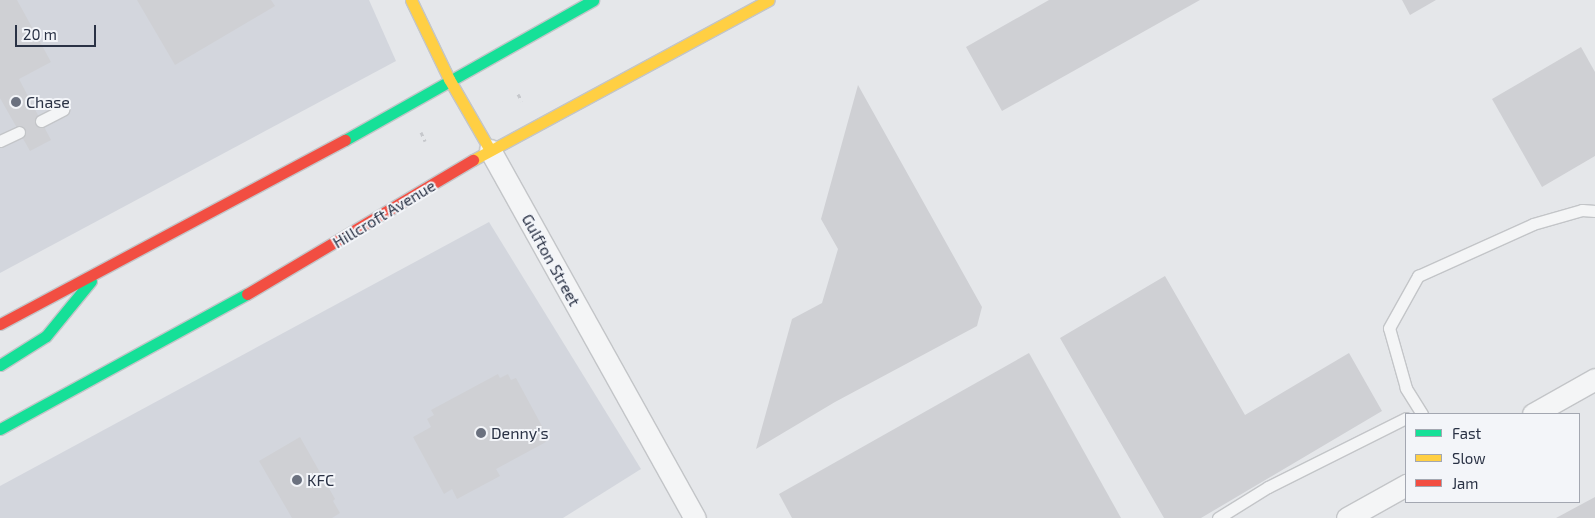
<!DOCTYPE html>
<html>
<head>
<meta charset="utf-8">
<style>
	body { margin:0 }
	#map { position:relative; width:1595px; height:518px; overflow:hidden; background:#e5e7ea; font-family:"Exo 2",sans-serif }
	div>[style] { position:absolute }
	.built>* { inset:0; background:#d3d6dd }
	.building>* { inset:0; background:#cfd0d4 }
	.path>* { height:3px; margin-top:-1.5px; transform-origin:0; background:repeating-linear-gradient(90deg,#c6c8cc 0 4px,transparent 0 8px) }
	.roads { filter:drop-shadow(1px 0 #c3c5c8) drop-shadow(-1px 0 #c3c5c8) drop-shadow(0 1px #c3c5c8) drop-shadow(0 -1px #c3c5c8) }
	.lane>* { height:11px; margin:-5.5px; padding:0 5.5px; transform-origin:5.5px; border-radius:5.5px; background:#f4f5f6 }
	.street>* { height:21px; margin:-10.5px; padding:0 10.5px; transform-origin:10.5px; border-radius:10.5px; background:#f4f5f6 }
	.fast>* { height:11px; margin:-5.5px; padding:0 5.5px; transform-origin:5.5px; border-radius:5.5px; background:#16e098 }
	.slow>* { height:11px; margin:-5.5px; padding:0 5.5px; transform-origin:5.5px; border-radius:5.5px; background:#ffcf43 }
	.jam>* { height:11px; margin:-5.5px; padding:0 5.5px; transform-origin:5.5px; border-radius:5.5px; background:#f24e42 }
	.dots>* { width:14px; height:14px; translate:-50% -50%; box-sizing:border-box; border:2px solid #f3f5f9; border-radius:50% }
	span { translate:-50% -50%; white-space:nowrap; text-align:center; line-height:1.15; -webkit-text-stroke:4px #f3f5f9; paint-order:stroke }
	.poi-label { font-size:16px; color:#2a3245 }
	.left { translate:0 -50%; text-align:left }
	.street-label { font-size:16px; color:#2a3245 }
	.legend { position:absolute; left:1405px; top:413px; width:175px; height:90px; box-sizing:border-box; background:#f3f5f9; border:1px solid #a3a7b1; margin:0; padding:6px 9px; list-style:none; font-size:15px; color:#2a3245 }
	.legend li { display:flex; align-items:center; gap:10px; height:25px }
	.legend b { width:25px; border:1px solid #a3a7b1 }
	.scale { position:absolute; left:15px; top:25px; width:81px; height:22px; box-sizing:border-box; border:2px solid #2a3245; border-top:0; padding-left:6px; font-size:15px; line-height:18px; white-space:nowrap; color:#2a3245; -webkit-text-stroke:4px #f3f5f9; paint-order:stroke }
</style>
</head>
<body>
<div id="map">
	<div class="built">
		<div style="clip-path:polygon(0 0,369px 0,396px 61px,0 273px)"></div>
		<div style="clip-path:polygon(489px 222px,641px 469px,563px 518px,0 518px,0 486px)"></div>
	</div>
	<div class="building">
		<div style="clip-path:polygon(0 0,17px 0,51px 62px,19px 79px,51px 140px,30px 151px,0 98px)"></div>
		<div style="clip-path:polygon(137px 0,271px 0,275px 6px,175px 65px)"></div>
		<div style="clip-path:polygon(1049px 0,1200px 0,1002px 111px,966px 47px)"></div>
		<div style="clip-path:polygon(1402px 0,1436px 0,1410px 15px)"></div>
		<div style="clip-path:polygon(1581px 47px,1595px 72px,1595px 156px,1542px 187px,1492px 99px)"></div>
		<div style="clip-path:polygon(858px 85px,982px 307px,977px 326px,835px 402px,756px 449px,792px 319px,822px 303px,838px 249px,821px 219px)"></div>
		<div style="clip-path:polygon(1165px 276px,1245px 415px,1349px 353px,1382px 411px,1201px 518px,1164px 518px,1060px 338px)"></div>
		<div style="clip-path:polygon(1029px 353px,1121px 518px,792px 518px,779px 494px)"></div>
		<div style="clip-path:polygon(498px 374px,500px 378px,508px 374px,511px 380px,516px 378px,543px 428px,539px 429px,546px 442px,496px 469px,500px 476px,457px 499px,452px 489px,444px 494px,413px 437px,431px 427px,427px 419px,434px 415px,431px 410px)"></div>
		<div style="clip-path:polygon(300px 437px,335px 499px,333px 501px,340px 513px,332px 518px,292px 518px,259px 461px)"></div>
		<div style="clip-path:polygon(1595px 497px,1595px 518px,1556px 518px)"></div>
	</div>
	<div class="path">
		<div style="left:518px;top:94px;width:8px;rotate:60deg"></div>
		<div style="left:421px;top:132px;width:10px;rotate:66deg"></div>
	</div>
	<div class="roads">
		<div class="lane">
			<div style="left:41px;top:121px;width:25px;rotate:-27deg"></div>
			<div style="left:0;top:141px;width:21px;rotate:-25deg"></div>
			<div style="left:1422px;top:414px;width:31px;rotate:-122deg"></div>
			<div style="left:1406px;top:388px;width:62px;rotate:-105.8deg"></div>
			<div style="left:1389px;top:328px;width:60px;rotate:-60.9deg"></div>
			<div style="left:1418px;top:276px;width:126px;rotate:-24.3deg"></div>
			<div style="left:1533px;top:224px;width:51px;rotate:-15.9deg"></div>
			<div style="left:1582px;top:210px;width:13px;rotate:4deg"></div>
			<div style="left:1218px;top:518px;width:59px;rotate:-31.8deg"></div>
			<div style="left:1268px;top:487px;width:154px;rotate:-26.6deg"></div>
		</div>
		<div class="street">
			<div style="left:490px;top:150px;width:421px;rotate:60.9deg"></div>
			<div style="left:1533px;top:414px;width:71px;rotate:-29.4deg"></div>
			<div style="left:1347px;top:518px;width:68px;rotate:-29.2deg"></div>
		</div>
		<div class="fast">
			<div style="left:345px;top:140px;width:285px;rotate:-29.4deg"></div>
			<div style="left:0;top:365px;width:54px;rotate:-32.2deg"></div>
			<div style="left:46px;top:336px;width:71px;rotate:-50.7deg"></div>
			<div style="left:0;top:429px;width:281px;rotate:-28.7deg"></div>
		</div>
		<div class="slow">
			<div style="left:411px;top:0;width:88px;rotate:64.3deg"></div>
			<div style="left:449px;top:79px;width:82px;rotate:60deg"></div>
			<div style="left:473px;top:160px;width:336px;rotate:-28.4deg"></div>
		</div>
		<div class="jam">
			<div style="left:247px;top:294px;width:263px;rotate:-30.7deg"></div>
			<div style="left:0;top:324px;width:391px;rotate:-28.1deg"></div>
		</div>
	</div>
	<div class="dots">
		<div style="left:16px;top:102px;background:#6b717f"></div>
		<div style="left:481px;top:433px;background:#6b717f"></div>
		<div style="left:297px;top:480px;background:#6b717f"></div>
	</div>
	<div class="poi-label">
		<span class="left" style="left:26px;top:102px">Chase</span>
		<span class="left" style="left:491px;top:433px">Denny's</span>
		<span class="left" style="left:307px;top:480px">KFC</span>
	</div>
	<div class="street-label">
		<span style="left:384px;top:214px;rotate:-31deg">Hillcroft Avenue</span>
		<span style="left:551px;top:260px;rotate:61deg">Gulfton Street</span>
	</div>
	<ul class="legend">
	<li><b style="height:6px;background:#16e098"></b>Fast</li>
	<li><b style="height:6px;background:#ffcf43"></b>Slow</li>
	<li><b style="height:6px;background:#f24e42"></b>Jam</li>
	</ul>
	<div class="scale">20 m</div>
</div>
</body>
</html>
